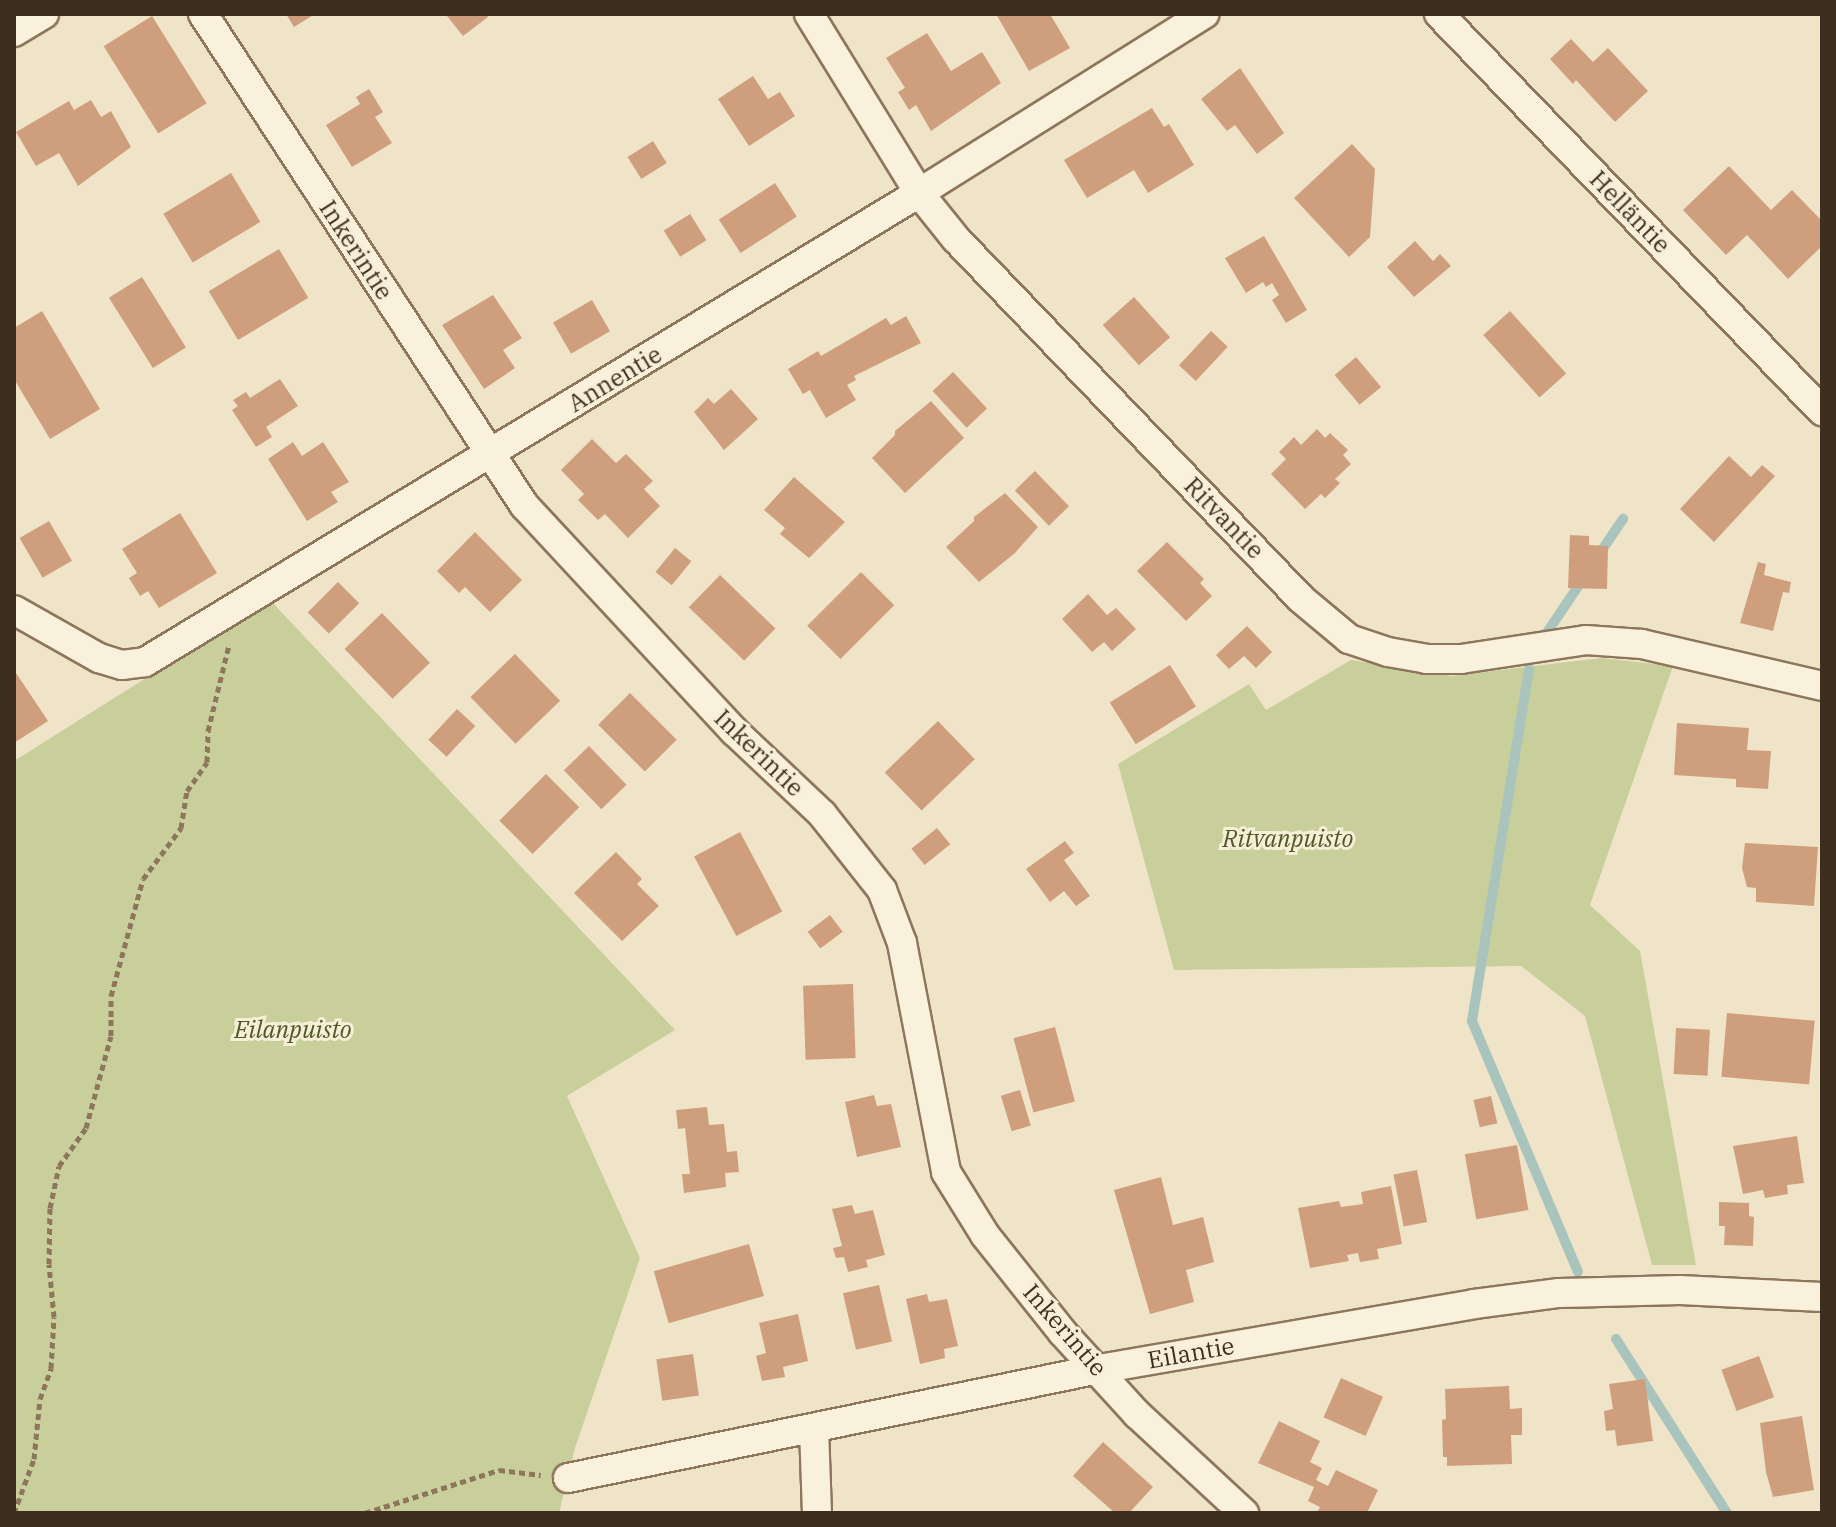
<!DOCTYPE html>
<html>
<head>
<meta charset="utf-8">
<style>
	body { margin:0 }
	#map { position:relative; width:1836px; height:1527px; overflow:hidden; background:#f0e4c8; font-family:"IBM Plex Serif",serif }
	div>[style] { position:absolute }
	.green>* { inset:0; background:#c9cf9b }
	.stream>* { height:10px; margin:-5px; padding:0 5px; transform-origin:5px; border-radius:5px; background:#a9c4bc }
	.building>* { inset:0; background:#cf9f7d; transform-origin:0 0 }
	.path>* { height:5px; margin-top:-2.5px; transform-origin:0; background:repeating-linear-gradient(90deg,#8d765c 0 6px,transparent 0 10px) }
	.roads { filter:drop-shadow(2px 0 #8d765c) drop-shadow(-2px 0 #8d765c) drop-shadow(0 2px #8d765c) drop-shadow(0 -2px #8d765c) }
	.minor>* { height:28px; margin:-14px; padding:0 14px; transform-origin:14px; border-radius:14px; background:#faf1dc }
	span { translate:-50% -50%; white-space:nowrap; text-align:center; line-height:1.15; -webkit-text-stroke:6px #f7eed8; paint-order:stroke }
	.street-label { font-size:24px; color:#3d2e20 }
	.park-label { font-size:24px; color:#4d5a26; font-style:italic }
	.frame { position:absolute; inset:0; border:16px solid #3d2e20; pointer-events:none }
</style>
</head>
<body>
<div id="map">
	<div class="green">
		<div style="clip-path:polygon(270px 600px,675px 1030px,567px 1096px,640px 1258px,575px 1448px,559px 1513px,14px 1513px,14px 761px)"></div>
		<div style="clip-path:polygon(1601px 658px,1673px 666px,1590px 905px,1640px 951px,1696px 1265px,1652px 1265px,1585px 1016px,1521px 966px,1174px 970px,1118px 764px,1249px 684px,1266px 710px,1351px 660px,1452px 676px)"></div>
	</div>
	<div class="stream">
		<div style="left:1598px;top:556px;width:45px;rotate:-56deg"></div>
		<div style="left:1546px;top:634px;width:66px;rotate:-56.1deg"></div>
		<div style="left:1529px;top:669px;width:357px;rotate:99.2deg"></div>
		<div style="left:1472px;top:1021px;width:272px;rotate:67.1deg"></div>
		<div style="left:1616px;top:1339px;width:206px;rotate:57.5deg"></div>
	</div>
	<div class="building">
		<div style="clip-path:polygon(286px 14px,315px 14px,294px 27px)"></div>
		<div style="clip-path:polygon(449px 14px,486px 14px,488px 17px,463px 36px,447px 16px)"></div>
		<div style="clip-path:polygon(996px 14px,1050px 14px,1070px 48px,1029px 71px)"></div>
		<div style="left:152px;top:16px;width:103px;height:57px;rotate:58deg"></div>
		<div style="clip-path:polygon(927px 33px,951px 71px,982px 52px,1001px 83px,931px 131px,916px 105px,909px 110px,898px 92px,905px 88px,886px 58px)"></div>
		<div style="clip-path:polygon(1571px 39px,1593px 62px,1608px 48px,1648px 91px,1615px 122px,1576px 80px,1573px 84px,1550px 59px)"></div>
		<div style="clip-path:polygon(1240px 68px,1284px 133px,1257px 154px,1235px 125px,1227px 131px,1201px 99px)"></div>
		<div style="clip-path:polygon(753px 76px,768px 99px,780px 92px,795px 116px,749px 146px,718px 99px)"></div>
		<div style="clip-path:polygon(369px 89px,383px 112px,375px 117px,392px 143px,352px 167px,326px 125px,360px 104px,356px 97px)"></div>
		<div style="clip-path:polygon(91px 100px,101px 117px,111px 111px,131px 147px,78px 186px,59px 153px,36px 166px,16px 132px,69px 101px,74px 110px)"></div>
		<div style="clip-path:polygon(1152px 108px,1164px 127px,1169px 124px,1194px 165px,1148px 193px,1134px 170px,1087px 198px,1064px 160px)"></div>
		<div style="left:653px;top:141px;width:26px;height:30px;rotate:58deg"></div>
		<div style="clip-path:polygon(1352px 144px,1375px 169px,1370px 237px,1349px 257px,1294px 198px)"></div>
		<div style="clip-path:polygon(1729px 166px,1771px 210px,1792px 190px,1822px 221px,1822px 246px,1788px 279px,1747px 235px,1726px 255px,1683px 210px)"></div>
		<div style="left:231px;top:173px;width:57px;height:79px;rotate:59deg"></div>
		<div style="left:775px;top:183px;width:40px;height:67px;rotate:57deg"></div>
		<div style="left:690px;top:214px;width:31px;height:31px;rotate:58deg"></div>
		<div style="clip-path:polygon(1264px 236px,1307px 310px,1286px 323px,1272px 300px,1279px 295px,1272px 283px,1266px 287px,1263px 282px,1246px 293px,1225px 258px)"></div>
		<div style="clip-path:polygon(1415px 241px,1433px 261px,1440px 254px,1451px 266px,1414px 297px,1387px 267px)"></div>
		<div style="left:279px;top:249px;width:57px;height:82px;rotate:59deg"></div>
		<div style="left:142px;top:277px;width:83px;height:39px;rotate:58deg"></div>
		<div style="clip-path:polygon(493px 295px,522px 338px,503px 350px,515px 368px,484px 389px,442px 325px)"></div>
		<div style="left:1134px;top:297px;width:54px;height:42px;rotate:48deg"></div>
		<div style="left:592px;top:300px;width:36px;height:45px;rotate:60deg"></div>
		<div style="clip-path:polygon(42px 311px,100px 409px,50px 439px,14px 379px,14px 328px)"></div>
		<div style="left:1510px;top:311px;width:84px;height:36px;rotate:48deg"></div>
		<div style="clip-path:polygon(906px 316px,921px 343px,854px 376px,856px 380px,847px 385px,856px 400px,826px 418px,810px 390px,803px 394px,788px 369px,818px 351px,821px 356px,886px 318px,891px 325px)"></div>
		<div style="left:1211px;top:331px;width:23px;height:47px;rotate:43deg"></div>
		<div style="left:1356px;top:357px;width:39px;height:28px;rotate:50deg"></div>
		<div style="left:953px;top:372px;width:50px;height:28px;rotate:47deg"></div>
		<div style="clip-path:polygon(280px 379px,298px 406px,266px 427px,272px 437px,256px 447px,232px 410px,238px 406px,233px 400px,246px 392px,250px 398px)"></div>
		<div style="clip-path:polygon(731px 389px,758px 419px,724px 450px,694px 412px,708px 398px,714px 404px)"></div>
		<div style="clip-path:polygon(931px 401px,964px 438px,905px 493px,872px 458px,895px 435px,895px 431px)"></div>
		<div style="clip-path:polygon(1317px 429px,1325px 438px,1330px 433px,1348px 450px,1343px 455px,1351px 464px,1335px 479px,1340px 483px,1325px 498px,1321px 494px,1305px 509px,1271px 474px,1286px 459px,1279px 452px,1294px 437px,1301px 445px)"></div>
		<div style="clip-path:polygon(592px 439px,616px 463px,626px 454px,653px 481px,644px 489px,660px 506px,628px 538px,605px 514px,598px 520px,578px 500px,584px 494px,561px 470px)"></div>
		<div style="clip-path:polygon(293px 442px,302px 456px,323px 442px,349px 482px,331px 492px,338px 502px,307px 521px,268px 459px)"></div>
		<div style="clip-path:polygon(1729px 456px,1751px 477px,1762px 465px,1775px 476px,1714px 542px,1680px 509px)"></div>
		<div style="left:1035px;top:471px;width:49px;height:28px;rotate:46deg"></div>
		<div style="clip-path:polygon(794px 477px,845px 522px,809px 558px,780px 534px,785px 528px,764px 510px)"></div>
		<div style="clip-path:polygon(1005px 493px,1038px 527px,1015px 553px,979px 582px,946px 547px,974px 521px,974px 517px)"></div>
		<div style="clip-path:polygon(180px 513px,217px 573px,159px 608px,148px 591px,140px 596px,129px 578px,137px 573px,122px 549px)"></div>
		<div style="left:49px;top:521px;width:46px;height:34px;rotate:60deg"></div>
		<div style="clip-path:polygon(475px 532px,522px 580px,490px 612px,465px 587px,459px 593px,437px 571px)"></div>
		<div style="clip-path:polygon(1570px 535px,1589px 536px,1589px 545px,1608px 546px,1607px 589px,1568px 588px)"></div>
		<div style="clip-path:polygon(1167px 542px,1204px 579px,1200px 583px,1212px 596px,1186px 621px,1137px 571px)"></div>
		<div style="left:675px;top:548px;width:21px;height:31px;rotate:39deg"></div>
		<div style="clip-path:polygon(1758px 562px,1766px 564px,1764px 575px,1791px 582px,1789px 593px,1783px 592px,1773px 631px,1740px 623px)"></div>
		<div style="left:861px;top:572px;width:47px;height:76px;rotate:45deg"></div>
		<div style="left:720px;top:575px;width:77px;height:45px;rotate:44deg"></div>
		<div style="left:338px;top:582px;width:30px;height:43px;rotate:45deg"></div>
		<div style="clip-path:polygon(1088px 594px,1107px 615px,1116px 608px,1136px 629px,1112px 651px,1104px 642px,1092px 652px,1062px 619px)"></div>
		<div style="left:382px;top:613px;width:69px;height:52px;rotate:46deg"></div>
		<div style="clip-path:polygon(1247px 626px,1272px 652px,1256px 668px,1244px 656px,1229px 669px,1216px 655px)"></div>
		<div style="left:515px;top:654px;width:65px;height:62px;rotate:46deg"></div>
		<div style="left:1170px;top:665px;width:49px;height:71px;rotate:58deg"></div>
		<div style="clip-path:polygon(14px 670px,48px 721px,14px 743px)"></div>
		<div style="left:630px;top:693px;width:66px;height:45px;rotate:45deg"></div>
		<div style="left:457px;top:709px;width:25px;height:42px;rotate:43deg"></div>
		<div style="left:938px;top:721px;width:53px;height:74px;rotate:46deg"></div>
		<div style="clip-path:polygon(1677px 723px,1749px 728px,1747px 750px,1771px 751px,1768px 789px,1736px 787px,1736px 779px,1674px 775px)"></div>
		<div style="left:589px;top:746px;width:54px;height:35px;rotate:46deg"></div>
		<div style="left:546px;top:774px;width:47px;height:66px;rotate:45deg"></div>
		<div style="left:937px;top:828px;width:21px;height:33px;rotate:51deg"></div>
		<div style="left:740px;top:832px;width:90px;height:52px;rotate:62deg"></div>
		<div style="clip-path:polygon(1065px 841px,1074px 853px,1064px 860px,1090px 896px,1076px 906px,1064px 891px,1050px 902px,1026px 869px)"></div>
		<div style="clip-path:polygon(1745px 843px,1818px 847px,1814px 906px,1756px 902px,1756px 888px,1747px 887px,1742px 868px)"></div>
		<div style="clip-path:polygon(616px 852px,642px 879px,637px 884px,659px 906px,622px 941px,574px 893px)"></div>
		<div style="left:830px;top:915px;width:21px;height:28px;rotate:53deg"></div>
		<div style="left:853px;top:984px;width:74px;height:50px;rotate:88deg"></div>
		<div style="left:1727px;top:1013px;width:88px;height:64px;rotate:5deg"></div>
		<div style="left:1055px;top:1027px;width:77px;height:43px;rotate:75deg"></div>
		<div style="left:1676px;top:1028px;width:34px;height:46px;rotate:3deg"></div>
		<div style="left:1020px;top:1090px;width:37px;height:20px;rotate:73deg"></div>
		<div style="clip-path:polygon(874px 1095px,877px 1106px,891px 1104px,901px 1147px,857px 1157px,845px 1102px)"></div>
		<div style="left:1491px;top:1096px;width:28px;height:18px;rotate:77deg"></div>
		<div style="clip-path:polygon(707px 1107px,709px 1125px,724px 1124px,727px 1152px,737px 1151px,739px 1172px,725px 1173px,726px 1187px,684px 1193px,682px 1174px,690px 1174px,685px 1128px,678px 1129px,676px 1110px)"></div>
		<div style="clip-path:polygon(1797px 1136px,1804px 1183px,1787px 1185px,1788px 1194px,1765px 1198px,1763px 1190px,1743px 1194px,1733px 1146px)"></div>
		<div style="left:1517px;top:1145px;width:66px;height:53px;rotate:80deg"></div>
		<div style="left:1417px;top:1170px;width:53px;height:24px;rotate:79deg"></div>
		<div style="clip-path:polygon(1161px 1177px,1173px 1225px,1203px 1217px,1214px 1262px,1186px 1270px,1194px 1302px,1150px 1314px,1114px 1190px)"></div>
		<div style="clip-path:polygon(1391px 1186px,1402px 1244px,1377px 1249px,1379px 1259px,1360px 1262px,1358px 1253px,1347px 1255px,1349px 1261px,1310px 1268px,1298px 1208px,1339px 1201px,1341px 1207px,1363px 1204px,1361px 1192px)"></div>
		<div style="clip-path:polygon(1719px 1202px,1749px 1203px,1749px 1216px,1754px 1217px,1753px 1246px,1724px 1245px,1725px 1226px,1719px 1226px)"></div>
		<div style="clip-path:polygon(852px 1205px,855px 1214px,873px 1210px,885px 1255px,866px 1260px,868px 1267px,848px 1272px,844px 1257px,836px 1258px,833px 1248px,842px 1246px,832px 1209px)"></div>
		<div style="left:749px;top:1244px;width:54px;height:99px;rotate:74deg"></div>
		<div style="left:879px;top:1285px;width:58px;height:37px;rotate:77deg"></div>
		<div style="clip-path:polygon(927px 1294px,929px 1302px,947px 1299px,958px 1346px,944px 1349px,945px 1358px,920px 1364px,906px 1299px)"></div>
		<div style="clip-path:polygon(798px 1314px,808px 1361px,783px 1367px,785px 1377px,762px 1381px,756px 1356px,766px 1353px,759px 1323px)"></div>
		<div style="left:693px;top:1354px;width:42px;height:37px;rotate:82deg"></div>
		<div style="left:1759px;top:1356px;width:44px;height:40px;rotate:70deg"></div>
		<div style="left:1341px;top:1378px;width:46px;height:43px;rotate:24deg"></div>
		<div style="clip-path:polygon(1645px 1379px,1653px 1441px,1617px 1446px,1615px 1430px,1606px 1431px,1604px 1411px,1613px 1409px,1609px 1384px)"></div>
		<div style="clip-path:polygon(1509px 1386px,1510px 1409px,1522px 1408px,1522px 1435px,1511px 1435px,1512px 1464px,1447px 1466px,1447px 1457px,1443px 1457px,1442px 1420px,1446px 1419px,1445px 1389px)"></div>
		<div style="clip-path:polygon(1802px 1416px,1814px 1490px,1773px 1497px,1766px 1472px,1760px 1423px)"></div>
		<div style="clip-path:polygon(1279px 1421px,1320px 1441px,1310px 1462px,1322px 1468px,1316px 1480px,1328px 1486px,1336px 1470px,1378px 1490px,1367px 1513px,1317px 1513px,1320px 1507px,1308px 1501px,1314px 1487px,1258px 1463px)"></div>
		<div style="clip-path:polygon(1103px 1442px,1153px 1487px,1129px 1513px,1115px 1513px,1073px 1476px)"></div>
	</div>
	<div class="path">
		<div style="left:14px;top:1513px;width:58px;rotate:-69.7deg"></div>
		<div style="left:34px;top:1459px;width:60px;rotate:-84.3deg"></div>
		<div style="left:40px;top:1399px;width:33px;rotate:-70deg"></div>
		<div style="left:51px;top:1368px;width:51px;rotate:-86.6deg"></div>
		<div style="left:54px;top:1317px;width:53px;rotate:-95.4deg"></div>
		<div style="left:49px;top:1264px;width:56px;rotate:-89deg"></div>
		<div style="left:50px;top:1208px;width:43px;rotate:-77.9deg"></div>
		<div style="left:59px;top:1166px;width:47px;rotate:-54.6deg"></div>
		<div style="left:86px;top:1128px;width:95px;rotate:-74.8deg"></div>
		<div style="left:111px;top:1036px;width:40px;rotate:-90deg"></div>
		<div style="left:111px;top:996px;width:121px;rotate:-74.7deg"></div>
		<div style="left:143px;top:879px;width:64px;rotate:-53.3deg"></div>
		<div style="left:181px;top:828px;width:37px;rotate:-81deg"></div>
		<div style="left:187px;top:791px;width:35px;rotate:-55deg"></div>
		<div style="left:207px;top:762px;width:31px;rotate:-88deg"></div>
		<div style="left:208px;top:731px;width:89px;rotate:-76.3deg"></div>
		<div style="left:365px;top:1513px;width:141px;rotate:-17.8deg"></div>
		<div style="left:499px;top:1470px;width:42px;rotate:6.8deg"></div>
	</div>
	<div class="roads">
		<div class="minor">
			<div style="left:203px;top:14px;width:587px;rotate:56.82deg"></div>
			<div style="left:524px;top:505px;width:309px;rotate:47.1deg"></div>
			<div style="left:734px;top:731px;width:121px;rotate:43.3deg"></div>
			<div style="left:822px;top:814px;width:97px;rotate:51.7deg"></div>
			<div style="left:882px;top:890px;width:57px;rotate:69.3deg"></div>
			<div style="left:902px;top:943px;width:233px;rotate:79.1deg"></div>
			<div style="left:946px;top:1172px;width:74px;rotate:58.2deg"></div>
			<div style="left:985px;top:1235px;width:125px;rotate:51.5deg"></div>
			<div style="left:1063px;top:1333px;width:110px;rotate:47.6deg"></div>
			<div style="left:1137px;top:1414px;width:146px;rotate:42.8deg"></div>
			<div style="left:809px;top:14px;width:210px;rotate:58.4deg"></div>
			<div style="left:919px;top:193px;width:59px;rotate:51.2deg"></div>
			<div style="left:956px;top:239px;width:497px;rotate:46.2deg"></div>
			<div style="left:1300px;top:598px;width:64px;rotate:39.9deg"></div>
			<div style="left:1349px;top:639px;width:41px;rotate:18.4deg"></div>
			<div style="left:1388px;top:652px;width:39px;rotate:10deg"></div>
			<div style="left:1426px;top:659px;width:35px"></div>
			<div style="left:1461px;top:659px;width:126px;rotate:-8.6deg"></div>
			<div style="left:1586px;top:640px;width:56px;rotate:4.1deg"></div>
			<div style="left:1642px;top:644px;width:185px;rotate:13.1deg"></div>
			<div style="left:1439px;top:14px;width:552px;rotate:46.03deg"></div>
			<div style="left:14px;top:32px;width:35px;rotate:-31deg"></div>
			<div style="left:14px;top:610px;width:98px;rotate:29.5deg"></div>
			<div style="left:99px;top:658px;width:24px;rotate:17deg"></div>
			<div style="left:122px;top:665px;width:23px;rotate:-7deg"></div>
			<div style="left:145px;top:662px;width:905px;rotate:-31.21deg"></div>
			<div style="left:919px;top:193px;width:337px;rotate:-32.1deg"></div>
			<div style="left:814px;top:1428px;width:85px;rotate:88deg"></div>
			<div style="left:568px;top:1478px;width:542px;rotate:-11.6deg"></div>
			<div style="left:1099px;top:1369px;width:381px;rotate:-9.8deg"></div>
			<div style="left:1474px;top:1304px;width:86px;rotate:-7.4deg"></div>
			<div style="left:1559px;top:1293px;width:121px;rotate:-1.4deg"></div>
			<div style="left:1680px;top:1290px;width:142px;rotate:2.8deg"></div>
		</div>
	</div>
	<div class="street-label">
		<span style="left:1630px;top:212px;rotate:46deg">Helläntie</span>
		<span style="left:356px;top:250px;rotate:57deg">Inkerintie</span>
		<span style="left:615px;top:379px;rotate:-31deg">Annentie</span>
		<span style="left:1224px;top:518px;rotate:46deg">Ritvantie</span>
		<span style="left:759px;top:753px;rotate:44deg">Inkerintie</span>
		<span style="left:1065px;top:1330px;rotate:49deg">Inkerintie</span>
		<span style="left:1191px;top:1353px;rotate:-10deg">Eilantie</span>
	</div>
	<div class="park-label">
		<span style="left:1288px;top:839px">Ritvanpuisto</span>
		<span style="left:293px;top:1030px">Eilanpuisto</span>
	</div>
	<div class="frame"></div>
</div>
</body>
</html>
